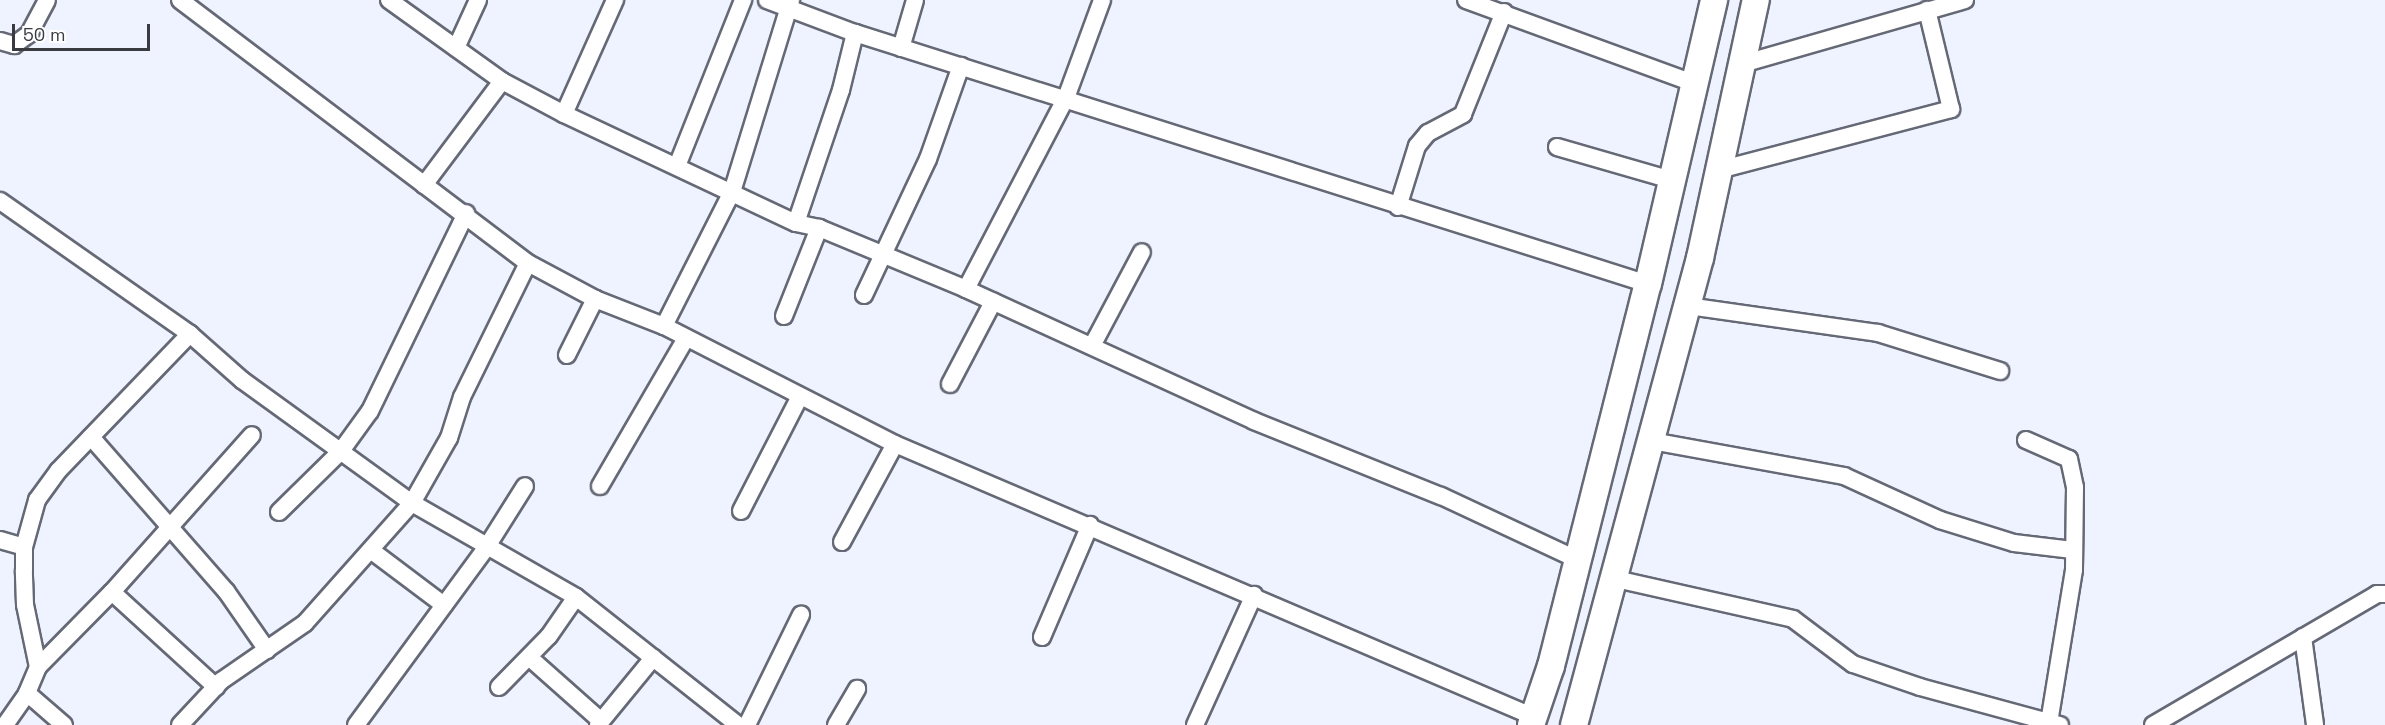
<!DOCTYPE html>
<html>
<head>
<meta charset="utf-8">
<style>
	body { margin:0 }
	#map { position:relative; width:2385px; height:725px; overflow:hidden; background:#eff3ff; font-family:"Space Grotesk",sans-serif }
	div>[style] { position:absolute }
	.roads { filter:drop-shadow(2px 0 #656976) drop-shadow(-2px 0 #656976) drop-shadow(0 2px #656976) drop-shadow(0 -2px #656976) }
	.street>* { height:16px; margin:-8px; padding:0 8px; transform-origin:8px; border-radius:8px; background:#fff }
	.primary>* { height:26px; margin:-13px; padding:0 13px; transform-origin:13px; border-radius:13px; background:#fff }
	span { translate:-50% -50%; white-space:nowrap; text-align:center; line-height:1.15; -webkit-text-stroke:4.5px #fff; paint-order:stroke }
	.scale { position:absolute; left:12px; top:24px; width:138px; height:27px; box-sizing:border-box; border:3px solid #393b41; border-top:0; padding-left:8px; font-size:18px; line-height:21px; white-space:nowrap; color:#393b41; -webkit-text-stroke:4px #fff; paint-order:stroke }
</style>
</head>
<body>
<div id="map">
	<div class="roads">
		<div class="street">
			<div style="left:180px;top:0;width:436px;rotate:37.1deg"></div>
			<div style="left:528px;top:263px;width:76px;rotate:28.2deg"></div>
			<div style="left:595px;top:299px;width:74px;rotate:21.4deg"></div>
			<div style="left:664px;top:326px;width:259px;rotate:27.1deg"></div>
			<div style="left:895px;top:444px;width:695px;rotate:23.13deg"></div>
			<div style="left:389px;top:0;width:139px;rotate:35.6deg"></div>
			<div style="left:502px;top:81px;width:70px;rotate:28deg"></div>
			<div style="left:564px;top:114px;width:256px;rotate:25.2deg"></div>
			<div style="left:796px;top:223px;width:24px;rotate:12deg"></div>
			<div style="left:819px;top:228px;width:159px;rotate:22.5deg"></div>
			<div style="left:966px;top:289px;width:317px;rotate:24.6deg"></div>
			<div style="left:1254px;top:421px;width:201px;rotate:21.9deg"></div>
			<div style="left:1441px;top:496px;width:151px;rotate:25deg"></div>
			<div style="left:767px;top:0;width:94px;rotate:20.6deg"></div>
			<div style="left:855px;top:33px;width:832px;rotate:17.56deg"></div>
			<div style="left:1466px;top:0;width:244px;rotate:20.1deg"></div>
			<div style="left:0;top:41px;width:15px;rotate:16deg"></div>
			<div style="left:14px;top:45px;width:19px;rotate:-36deg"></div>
			<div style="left:29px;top:34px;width:38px;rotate:-62deg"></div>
			<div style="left:456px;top:48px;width:53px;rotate:-65.4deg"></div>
			<div style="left:901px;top:48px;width:50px;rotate:-73.7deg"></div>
			<div style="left:1742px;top:64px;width:232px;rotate:-16deg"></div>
			<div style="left:564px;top:114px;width:125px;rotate:-65.9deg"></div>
			<div style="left:1557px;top:147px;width:119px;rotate:16.1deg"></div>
			<div style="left:677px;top:166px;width:179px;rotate:-68.3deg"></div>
			<div style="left:1719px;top:170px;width:240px;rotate:-14.7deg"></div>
			<div style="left:1951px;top:109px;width:102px;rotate:-103.6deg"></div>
			<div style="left:424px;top:185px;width:130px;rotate:-53.1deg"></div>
			<div style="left:0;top:201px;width:232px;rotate:35deg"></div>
			<div style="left:190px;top:334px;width:69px;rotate:41.5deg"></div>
			<div style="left:242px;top:380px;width:210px;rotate:35.9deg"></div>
			<div style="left:412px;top:503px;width:189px;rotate:29.8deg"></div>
			<div style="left:576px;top:597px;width:206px;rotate:38.3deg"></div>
			<div style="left:1398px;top:207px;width:64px;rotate:-72.7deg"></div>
			<div style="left:1417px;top:146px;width:17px;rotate:-50deg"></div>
			<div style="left:1428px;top:133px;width:40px;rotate:-28deg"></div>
			<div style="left:1463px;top:114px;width:110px;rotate:-68.1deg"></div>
			<div style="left:796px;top:223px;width:140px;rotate:-71.3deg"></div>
			<div style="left:841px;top:90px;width:59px;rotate:-76.2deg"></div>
			<div style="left:966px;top:289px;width:216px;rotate:-62.4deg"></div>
			<div style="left:1066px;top:98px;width:104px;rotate:-69.8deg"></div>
			<div style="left:864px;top:295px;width:150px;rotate:-64.8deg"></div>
			<div style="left:928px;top:159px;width:99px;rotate:-70.5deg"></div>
			<div style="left:1688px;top:306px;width:192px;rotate:8.1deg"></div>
			<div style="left:1878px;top:333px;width:128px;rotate:17.3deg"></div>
			<div style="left:784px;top:316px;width:95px;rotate:-68.3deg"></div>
			<div style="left:664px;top:326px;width:150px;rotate:-63.1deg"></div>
			<div style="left:732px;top:192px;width:201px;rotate:-72.9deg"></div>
			<div style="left:1092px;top:346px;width:106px;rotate:-62deg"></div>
			<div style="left:567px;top:355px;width:63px;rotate:-63.4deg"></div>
			<div style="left:950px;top:384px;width:93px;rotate:-62.3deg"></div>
			<div style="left:91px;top:437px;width:205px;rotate:48.8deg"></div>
			<div style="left:226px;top:591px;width:72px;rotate:55.2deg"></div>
			<div style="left:2026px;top:440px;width:47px;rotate:23.8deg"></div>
			<div style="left:2069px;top:459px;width:29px;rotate:78deg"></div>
			<div style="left:2075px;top:487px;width:83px;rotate:90.7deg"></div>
			<div style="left:2074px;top:570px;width:154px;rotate:99.3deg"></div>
			<div style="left:1652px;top:441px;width:195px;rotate:10.3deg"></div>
			<div style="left:1844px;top:476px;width:106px;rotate:24.6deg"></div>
			<div style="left:1940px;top:520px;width:77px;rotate:17.3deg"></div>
			<div style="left:2014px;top:543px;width:59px;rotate:6.8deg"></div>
			<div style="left:600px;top:486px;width:171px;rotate:-59.8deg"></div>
			<div style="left:741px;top:511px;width:127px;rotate:-62.8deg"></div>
			<div style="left:279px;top:512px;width:87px;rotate:-44.5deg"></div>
			<div style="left:341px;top:451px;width:49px;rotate:-54.1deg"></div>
			<div style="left:370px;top:411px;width:220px;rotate:-64.1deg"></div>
			<div style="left:0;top:540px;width:25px;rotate:16deg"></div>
			<div style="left:842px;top:542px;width:111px;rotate:-61.6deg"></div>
			<div style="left:372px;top:551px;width:90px;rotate:36.9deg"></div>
			<div style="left:1616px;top:579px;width:181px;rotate:12.7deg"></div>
			<div style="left:1793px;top:619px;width:75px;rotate:36.9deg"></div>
			<div style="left:1853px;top:664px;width:71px;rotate:18.9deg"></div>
			<div style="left:1920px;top:687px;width:145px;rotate:15.2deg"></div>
			<div style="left:112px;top:592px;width:141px;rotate:42.4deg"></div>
			<div style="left:1042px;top:637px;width:122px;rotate:-66.8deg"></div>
			<div style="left:2303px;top:637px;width:89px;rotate:82.2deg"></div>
			<div style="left:530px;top:658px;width:95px;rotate:41.6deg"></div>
			<div style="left:38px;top:667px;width:63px;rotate:-101.8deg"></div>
			<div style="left:25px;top:605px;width:35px;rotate:-92deg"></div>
			<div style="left:24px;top:570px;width:23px;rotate:-90deg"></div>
			<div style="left:24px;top:547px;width:49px;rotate:-74.5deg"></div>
			<div style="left:37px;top:500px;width:36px;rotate:-54deg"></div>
			<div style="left:58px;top:471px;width:190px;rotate:-46.1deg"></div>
			<div style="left:499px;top:687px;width:71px;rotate:-45.6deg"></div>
			<div style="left:549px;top:636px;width:47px;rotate:-55.3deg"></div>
			<div style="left:27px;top:693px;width:49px;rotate:40.9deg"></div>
			<div style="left:5px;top:725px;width:39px;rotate:-55deg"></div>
			<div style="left:27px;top:693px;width:28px;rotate:-67deg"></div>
			<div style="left:38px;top:667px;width:105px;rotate:-45.4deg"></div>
			<div style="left:112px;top:592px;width:210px;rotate:-48.3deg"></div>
			<div style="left:180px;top:725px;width:60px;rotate:-47deg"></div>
			<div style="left:221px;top:681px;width:102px;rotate:-34.6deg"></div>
			<div style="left:305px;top:623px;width:161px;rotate:-48.3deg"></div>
			<div style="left:412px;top:503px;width:75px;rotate:-60.4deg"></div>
			<div style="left:449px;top:438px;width:43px;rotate:-72.4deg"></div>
			<div style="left:462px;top:397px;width:149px;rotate:-63.8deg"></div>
			<div style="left:356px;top:725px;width:220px;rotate:-53.7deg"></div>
			<div style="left:486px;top:548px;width:73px;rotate:-57.8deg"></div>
			<div style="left:598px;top:725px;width:87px;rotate:-50.6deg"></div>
			<div style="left:747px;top:725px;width:123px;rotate:-63.9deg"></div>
			<div style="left:836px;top:725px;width:42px;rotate:-59.7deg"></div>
			<div style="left:1195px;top:725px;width:143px;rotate:-65.6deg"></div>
			<div style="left:2153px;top:725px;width:259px;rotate:-30.3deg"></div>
			<div style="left:2377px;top:594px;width:8px"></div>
		</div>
		<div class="primary">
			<div style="left:1531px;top:725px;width:62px;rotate:-71.3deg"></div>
			<div style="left:1551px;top:666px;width:394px;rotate:-75.8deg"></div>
			<div style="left:1648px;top:284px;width:292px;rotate:-76.9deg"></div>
			<div style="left:1574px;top:725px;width:484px;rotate:-74.9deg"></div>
			<div style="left:1700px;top:258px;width:264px;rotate:-77.8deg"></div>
		</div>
	</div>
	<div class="scale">50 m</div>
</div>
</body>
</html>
